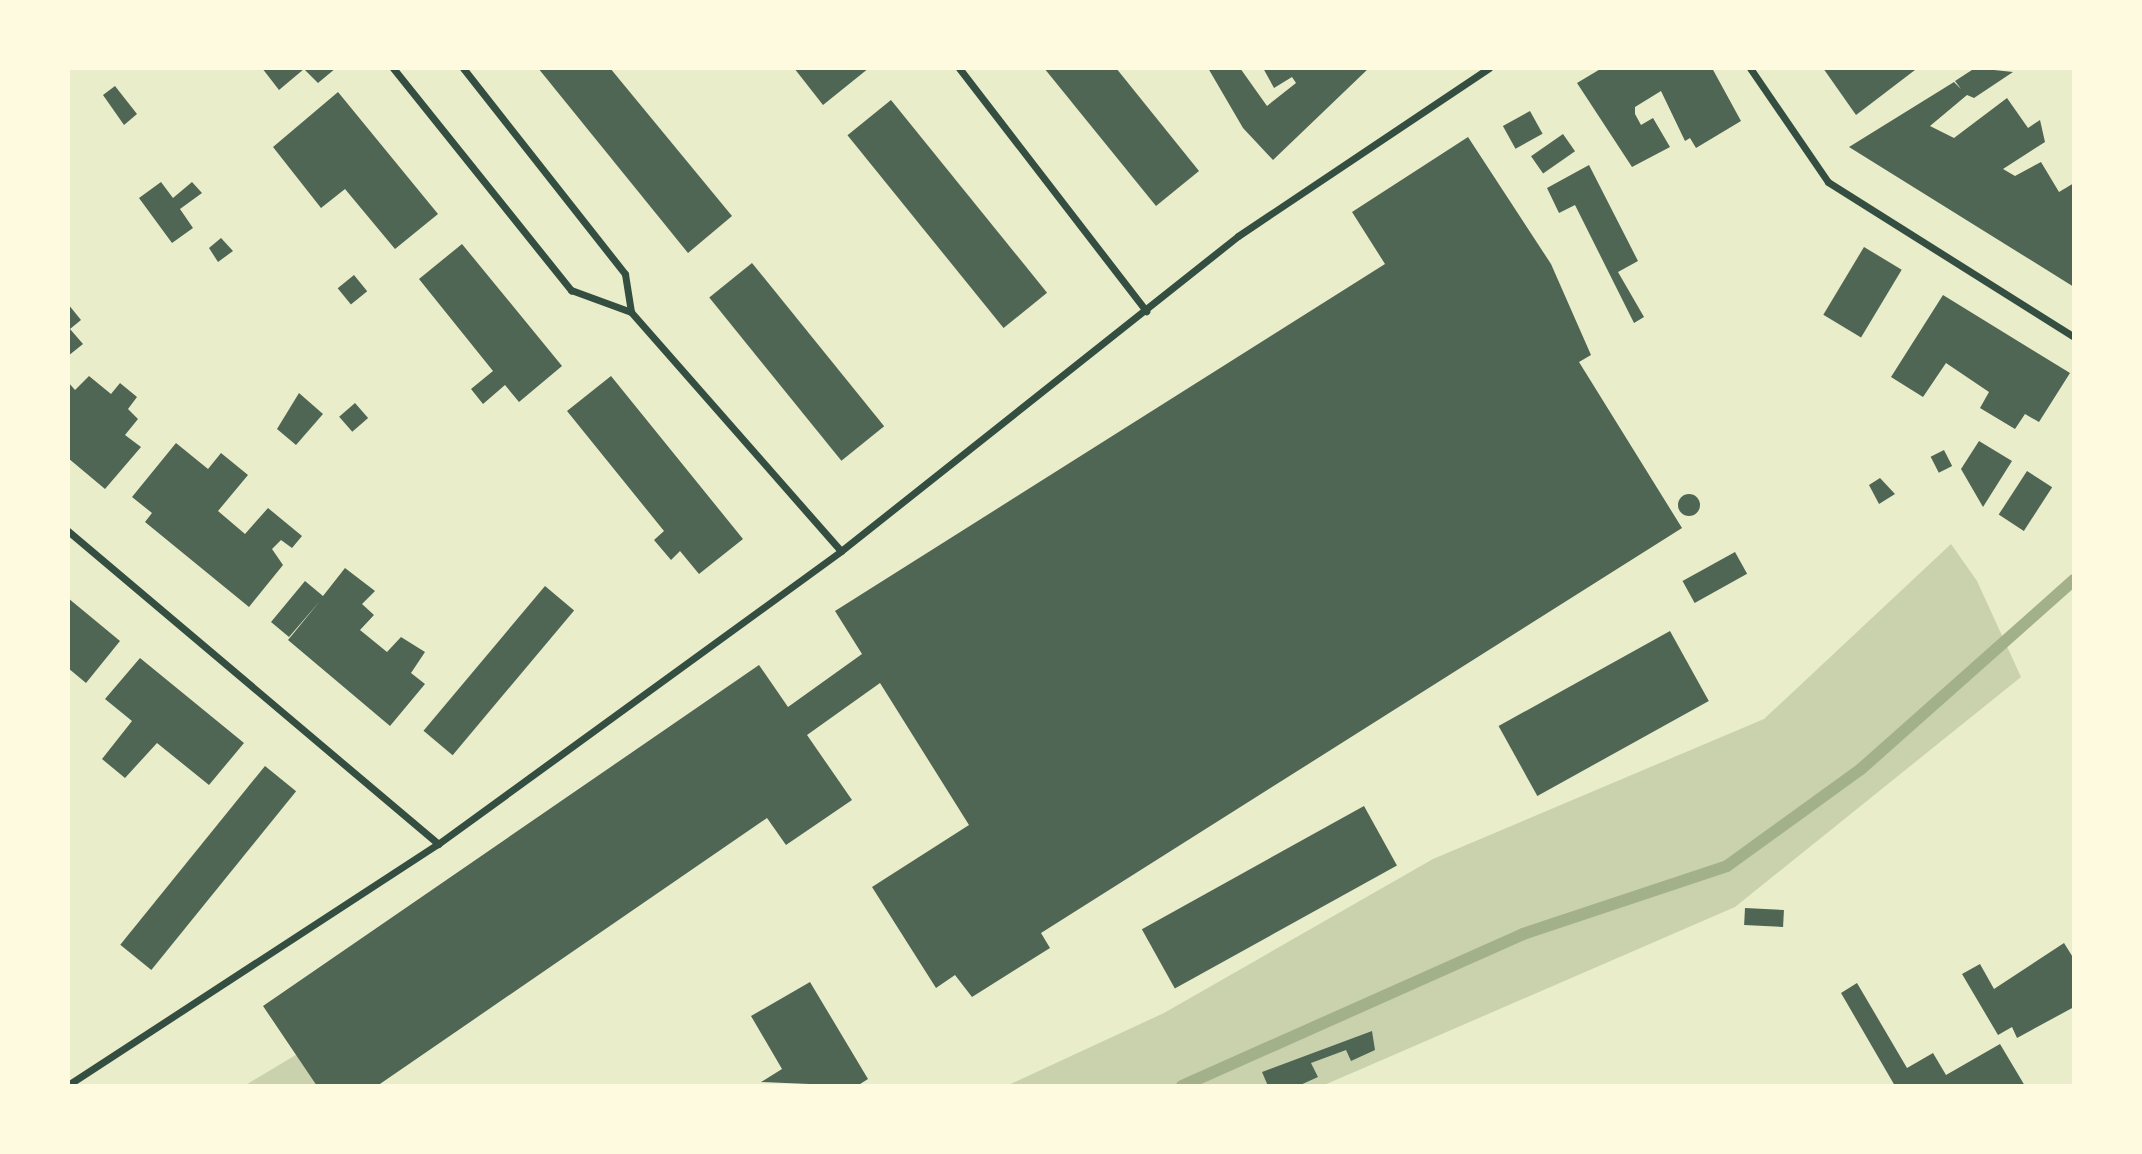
<!DOCTYPE html>
<html>
<head>
<meta charset="utf-8">
<style>
	body { margin:0 }
	#map { position:relative; width:2142px; height:1154px; overflow:hidden; background:#e9edc9; font-family:Mulish,sans-serif }
	div>[style] { position:absolute }
	.green>* { inset:0; background:#cad2ad }
	.stream>* { height:12px; margin:-6px; padding:0 6px; transform-origin:6px; border-radius:6px; background:#a3b18a }
	.building>* { inset:0; background:#4f6655; transform-origin:0 0 }
	.round { border-radius:50% }
	.minor>* { height:7px; margin:-3.5px; padding:0 3.5px; transform-origin:3.5px; border-radius:3.5px; background:#344e41 }
	span { translate:-50% -50%; white-space:nowrap; text-align:center; line-height:1.15; -webkit-text-stroke:5px #fefae0; paint-order:stroke }
	.frame { position:absolute; inset:0; border:70px solid #fefae0; pointer-events:none }
</style>
</head>
<body>
<div id="map">
	<div class="green">
		<div style="clip-path:polygon(1951px 544px,1977px 581px,2021px 677px,1735px 907px,1322px 1086px,1006px 1086px,1164px 1013px,1433px 859px,1764px 719px)"></div>
		<div style="clip-path:polygon(304px 1050px,331px 1086px,244px 1086px)"></div>
	</div>
	<div class="stream">
		<div style="left:1182px;top:1086px;width:373px;rotate:-24deg"></div>
		<div style="left:1523px;top:934px;width:215px;rotate:-18.4deg"></div>
		<div style="left:1727px;top:866px;width:165px;rotate:-35.9deg"></div>
		<div style="left:1861px;top:769px;width:285px;rotate:-41.6deg"></div>
	</div>
	<div class="building">
		<div style="clip-path:polygon(262px 68px,336px 68px,318px 83px,304px 69px,279px 90px)"></div>
		<div style="clip-path:polygon(538px 68px,610px 68px,732px 216px,688px 253px)"></div>
		<div style="clip-path:polygon(794px 68px,869px 68px,823px 105px)"></div>
		<div style="clip-path:polygon(1044px 68px,1116px 68px,1199px 171px,1156px 206px)"></div>
		<div style="clip-path:polygon(1208px 68px,1240px 68px,1267px 106px,1296px 83px,1292px 77px,1274px 88px,1263px 68px,1369px 68px,1273px 160px,1243px 128px)"></div>
		<div style="clip-path:polygon(1602px 68px,1712px 68px,1741px 121px,1696px 148px,1690px 138px,1685px 141px,1661px 91px,1635px 107px,1635px 114px,1641px 125px,1653px 118px,1670px 147px,1632px 167px,1577px 83px)"></div>
		<div style="clip-path:polygon(1823px 68px,1913px 68px,1915px 70px,1856px 115px)"></div>
		<div style="clip-path:polygon(1975px 68px,2013px 72px,1974px 98px,1967px 95px,1930px 126px,1954px 138px,2007px 98px,2028px 128px,2040px 120px,2045px 142px,2003px 169px,2015px 176px,2041px 162px,2059px 192px,2074px 183px,2074px 287px,1849px 147px,1954px 82px,1961px 89px,1955px 81px)"></div>
		<div style="clip-path:polygon(115px 86px,137px 114px,124px 125px,103px 95px)"></div>
		<div style="clip-path:polygon(338px 92px,438px 214px,395px 249px,345px 189px,321px 208px,273px 147px)"></div>
		<div style="left:891px;top:100px;width:248px;height:56px;rotate:51deg"></div>
		<div style="left:1530px;top:111px;width:26px;height:31px;rotate:61deg"></div>
		<div style="left:1563px;top:134px;width:21px;height:39px;rotate:55deg"></div>
		<div style="clip-path:polygon(1468px 137px,1551px 264px,1591px 355px,1579px 362px,1682px 528px,1041px 933px,1050px 948px,972px 997px,955px 975px,936px 988px,872px 887px,969px 825px,880px 683px,807px 735px,852px 800px,786px 845px,767px 818px,377px 1086px,317px 1086px,263px 1006px,759px 665px,788px 707px,862px 654px,835px 611px,1385px 264px,1352px 212px)"></div>
		<div style="clip-path:polygon(1589px 165px,1638px 261px,1618px 272px,1644px 317px,1634px 323px,1575px 205px,1559px 213px,1547px 188px)"></div>
		<div style="clip-path:polygon(161px 182px,173px 198px,192px 182px,202px 193px,180px 209px,193px 228px,172px 243px,139px 198px)"></div>
		<div style="clip-path:polygon(221px 238px,233px 251px,218px 262px,209px 248px)"></div>
		<div style="clip-path:polygon(462px 244px,562px 366px,519px 402px,505px 385px,483px 404px,471px 389px,493px 371px,419px 279px)"></div>
		<div style="left:1864px;top:247px;width:44px;height:79px;rotate:31deg"></div>
		<div style="left:752px;top:263px;width:210px;height:55px;rotate:51deg"></div>
		<div style="left:354px;top:275px;width:21px;height:21px;rotate:51deg"></div>
		<div style="clip-path:polygon(1943px 295px,2070px 373px,2039px 422px,2025px 414px,2015px 429px,1980px 408px,1989px 392px,1946px 363px,1923px 397px,1891px 377px)"></div>
		<div style="clip-path:polygon(68px 304px,81px 320px,70px 329px,83px 344px,68px 356px)"></div>
		<div style="clip-path:polygon(89px 376px,111px 394px,120px 383px,137px 397px,128px 409px,138px 419px,125px 435px,141px 447px,105px 489px,68px 458px,68px 382px,75px 390px)"></div>
		<div style="clip-path:polygon(611px 376px,743px 539px,699px 574px,680px 551px,671px 560px,654px 540px,664px 531px,567px 411px)"></div>
		<div style="clip-path:polygon(299px 393px,323px 414px,296px 445px,277px 429px)"></div>
		<div style="left:355px;top:403px;width:20px;height:21px;rotate:49deg"></div>
		<div style="clip-path:polygon(1979px 441px,2012px 461px,1983px 507px,1961px 469px)"></div>
		<div style="clip-path:polygon(176px 443px,208px 469px,221px 453px,248px 475px,218px 511px,245px 534px,268px 508px,302px 536px,292px 548px,281px 540px,272px 549px,283px 565px,249px 607px,145px 522px,152px 513px,132px 497px)"></div>
		<div style="left:1944px;top:450px;width:18px;height:15px;rotate:63deg"></div>
		<div style="left:2027px;top:471px;width:30px;height:52px;rotate:33deg"></div>
		<div style="clip-path:polygon(1880px 478px,1895px 494px,1879px 504px,1869px 485px)"></div>
		<div class="round" style="left:1678px;top:494px;width:22px;height:22px"></div>
		<div style="left:1735px;top:552px;width:25px;height:60px;rotate:61deg"></div>
		<div style="clip-path:polygon(345px 568px,375px 591px,362px 604px,374px 615px,360px 630px,387px 652px,401px 637px,425px 652px,411px 673px,425px 684px,390px 726px,288px 640px,320px 601px,289px 637px,271px 622px,305px 581px,323px 596px)"></div>
		<div style="left:545px;top:586px;width:38px;height:189px;rotate:40deg"></div>
		<div style="clip-path:polygon(68px 598px,120px 641px,86px 683px,68px 668px)"></div>
		<div style="left:1670px;top:631px;width:80px;height:196px;rotate:61deg"></div>
		<div style="clip-path:polygon(140px 658px,244px 743px,209px 785px,157px 743px,125px 778px,102px 759px,132px 721px,105px 699px)"></div>
		<div style="left:265px;top:766px;width:40px;height:230px;rotate:39deg"></div>
		<div style="left:1364px;top:806px;width:68px;height:254px;rotate:61deg"></div>
		<div style="left:1745px;top:908px;width:39px;height:17px;rotate:3deg"></div>
		<div style="clip-path:polygon(2064px 943px,2074px 959px,2074px 1007px,2017px 1038px,2012px 1027px,1998px 1035px,1962px 974px,1980px 964px,1994px 989px)"></div>
		<div style="clip-path:polygon(810px 982px,868px 1079px,857px 1086px,761px 1082px,782px 1069px,751px 1016px)"></div>
		<div style="clip-path:polygon(1857px 983px,1907px 1068px,1933px 1053px,1946px 1075px,2000px 1044px,2025px 1086px,1895px 1086px,1841px 993px)"></div>
		<div style="clip-path:polygon(1372px 1031px,1375px 1050px,1351px 1061px,1346px 1050px,1311px 1063px,1318px 1077px,1298px 1086px,1268px 1086px,1262px 1072px)"></div>
	</div>
	<div class="minor">
		<div style="left:393px;top:68px;width:285px;rotate:51.3deg"></div>
		<div style="left:571px;top:290px;width:64px;rotate:20.1deg"></div>
		<div style="left:631px;top:312px;width:318px;rotate:48.7deg"></div>
		<div style="left:463px;top:68px;width:262px;rotate:51.8deg"></div>
		<div style="left:625px;top:274px;width:38px;rotate:81deg"></div>
		<div style="left:959px;top:68px;width:307px;rotate:52.4deg"></div>
		<div style="left:1750px;top:68px;width:138px;rotate:55.6deg"></div>
		<div style="left:1828px;top:182px;width:291px;rotate:32.2deg"></div>
		<div style="left:68px;top:531px;width:485px;rotate:40.2deg"></div>
		<div style="left:68px;top:1085px;width:442px;rotate:-33.1deg"></div>
		<div style="left:438px;top:844px;width:498px;rotate:-36deg"></div>
		<div style="left:841px;top:551px;width:507px;rotate:-38.43deg"></div>
		<div style="left:1238px;top:236px;width:302px;rotate:-33.8deg"></div>
	</div>
	<div class="frame"></div>
</div>
</body>
</html>
